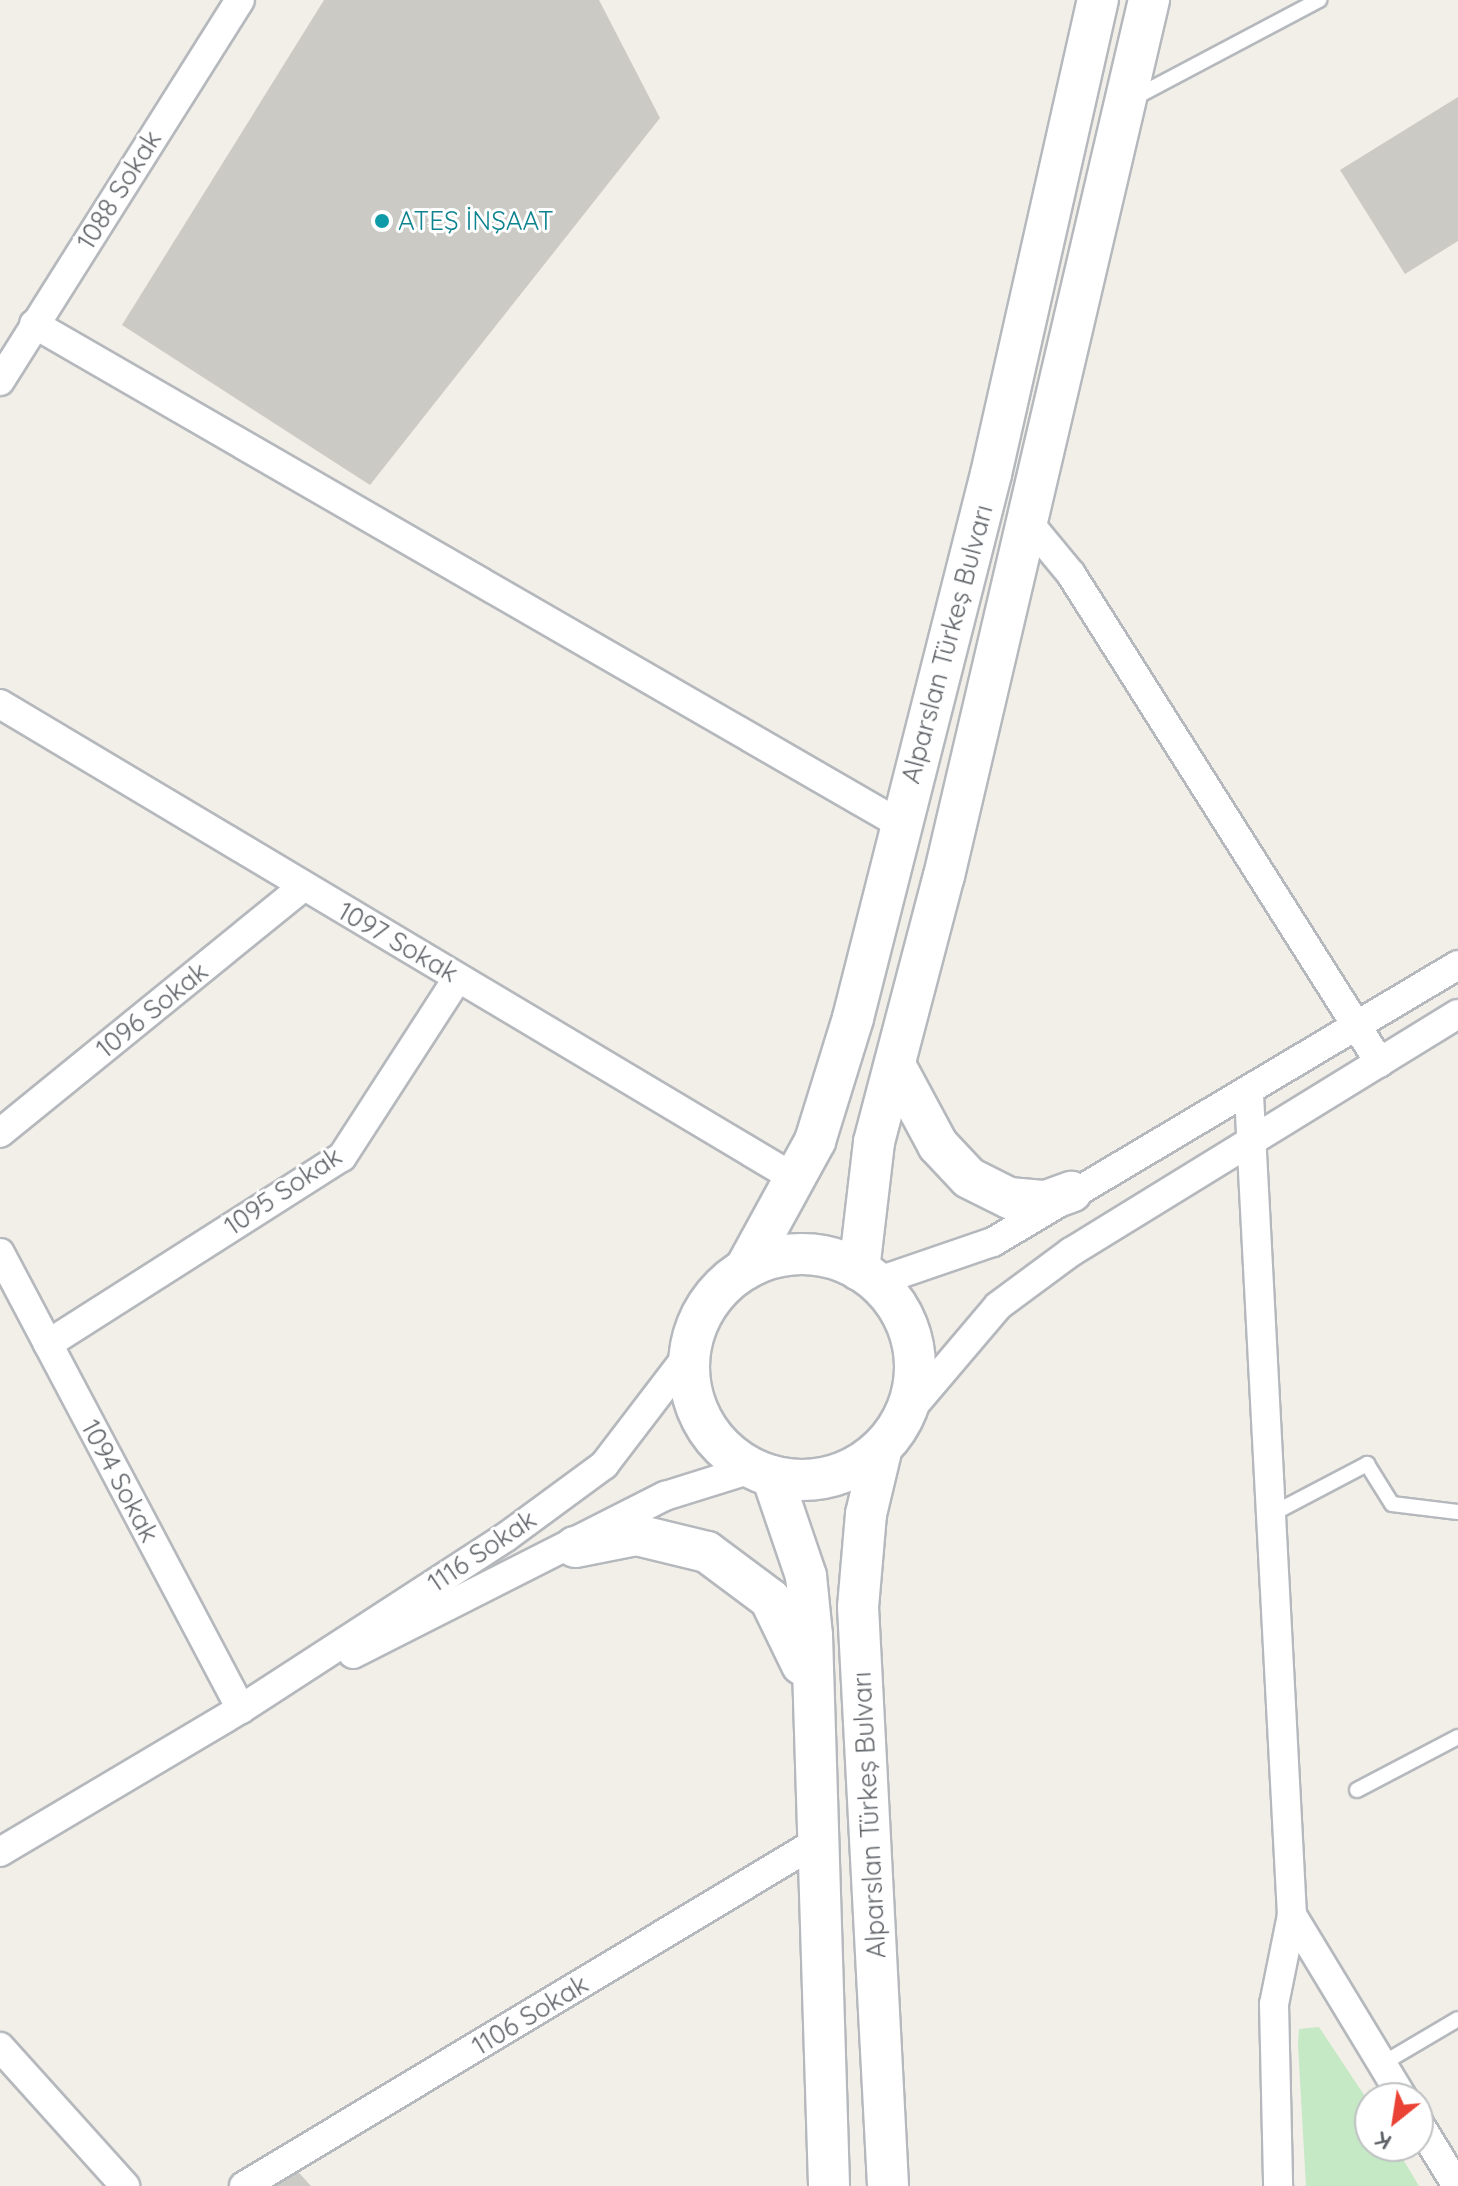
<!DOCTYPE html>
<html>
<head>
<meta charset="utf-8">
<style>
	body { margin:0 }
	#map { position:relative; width:1458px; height:2186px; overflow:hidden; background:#f1efe8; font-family:Quicksand,sans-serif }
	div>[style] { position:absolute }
	.green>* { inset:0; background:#c5e8c5 }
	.building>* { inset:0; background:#cccac5 }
	.roads { filter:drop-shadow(2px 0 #b5b8bc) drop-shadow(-2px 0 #b5b8bc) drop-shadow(0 2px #b5b8bc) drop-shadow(0 -2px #b5b8bc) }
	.service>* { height:14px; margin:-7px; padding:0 7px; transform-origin:7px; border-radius:7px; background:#fff }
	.minor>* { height:28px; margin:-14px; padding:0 14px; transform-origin:14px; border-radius:14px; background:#fff }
	.secondary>* { height:40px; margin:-20px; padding:0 20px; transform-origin:20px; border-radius:20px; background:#fff }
	.secondary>.ring { margin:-20px; padding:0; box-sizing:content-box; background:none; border:40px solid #fff; border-radius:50% }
	.dots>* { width:22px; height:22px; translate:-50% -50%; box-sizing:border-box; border:4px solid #fff; border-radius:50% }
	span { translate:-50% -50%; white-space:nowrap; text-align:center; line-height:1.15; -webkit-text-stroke:6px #fff; paint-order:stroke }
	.street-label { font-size:26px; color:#5f6368 }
	.culture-label { font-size:26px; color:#0d838f }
	.left { translate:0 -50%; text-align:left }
	.north { position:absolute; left:1354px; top:2082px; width:80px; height:80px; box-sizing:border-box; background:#fff; border:2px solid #bfc1c3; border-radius:50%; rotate:210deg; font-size:22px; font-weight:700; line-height:32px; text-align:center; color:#5f6368 }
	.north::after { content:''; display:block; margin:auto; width:28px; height:36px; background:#ea4335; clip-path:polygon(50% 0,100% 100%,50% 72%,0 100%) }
</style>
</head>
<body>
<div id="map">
	<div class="green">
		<div style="clip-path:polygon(1319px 2027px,1370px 2104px,1370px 2146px,1395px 2146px,1419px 2186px,1306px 2186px,1298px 2045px,1299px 2029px)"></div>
	</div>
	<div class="building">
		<div style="clip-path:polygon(324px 0,599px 0,660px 118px,370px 485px,122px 325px)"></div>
		<div style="clip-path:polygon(1458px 97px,1458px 241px,1405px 274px,1340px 170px)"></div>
		<div style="clip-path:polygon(289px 2162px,311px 2186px,262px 2186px)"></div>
	</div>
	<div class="roads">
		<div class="service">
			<div style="left:1132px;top:99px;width:212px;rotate:-27.9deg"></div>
			<div style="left:1270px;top:1515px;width:110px;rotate:-27.7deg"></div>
			<div style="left:1367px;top:1464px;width:47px;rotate:58deg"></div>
			<div style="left:1392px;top:1504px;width:66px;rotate:6.9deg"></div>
			<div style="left:1357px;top:1790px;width:114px;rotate:-27.7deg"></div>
			<div style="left:1382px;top:2064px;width:88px;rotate:-30.6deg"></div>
		</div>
		<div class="minor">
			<div style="left:34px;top:324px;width:1000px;rotate:30deg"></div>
			<div style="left:0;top:381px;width:450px;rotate:-57.8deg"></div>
			<div style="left:1028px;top:522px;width:67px;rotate:50.4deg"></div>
			<div style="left:1071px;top:574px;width:578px;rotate:57.71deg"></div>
			<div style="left:0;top:704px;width:927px;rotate:30.83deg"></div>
			<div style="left:1249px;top:1095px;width:821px;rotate:87deg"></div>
			<div style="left:1292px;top:1915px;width:91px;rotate:101.4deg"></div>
			<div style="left:1274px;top:2004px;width:182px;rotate:88.7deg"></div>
			<div style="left:0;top:1133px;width:390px;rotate:-39.1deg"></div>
			<div style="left:0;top:1253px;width:516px;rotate:62.14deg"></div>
			<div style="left:876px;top:1282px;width:124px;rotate:-18.9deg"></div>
			<div style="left:993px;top:1242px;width:541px;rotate:-30.78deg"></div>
			<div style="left:48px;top:1344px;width:348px;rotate:-32.5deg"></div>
			<div style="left:342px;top:1157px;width:213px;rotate:-57.1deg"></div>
			<div style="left:904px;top:1417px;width:145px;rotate:-49.7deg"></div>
			<div style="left:998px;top:1306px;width:91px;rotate:-36.5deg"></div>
			<div style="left:1071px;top:1252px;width:454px;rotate:-31.6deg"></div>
			<div style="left:353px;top:1654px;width:350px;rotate:-26.9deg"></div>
			<div style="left:665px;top:1496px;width:90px;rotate:-17.4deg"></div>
			<div style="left:0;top:1852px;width:280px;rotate:-30.7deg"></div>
			<div style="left:241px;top:1709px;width:316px;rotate:-33deg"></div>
			<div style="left:506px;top:1537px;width:122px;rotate:-36.3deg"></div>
			<div style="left:604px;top:1465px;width:140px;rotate:-52.6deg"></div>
			<div style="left:1292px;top:1915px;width:214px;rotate:58.8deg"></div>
			<div style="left:0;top:2047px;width:187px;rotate:48deg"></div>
			<div style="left:1418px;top:2122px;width:75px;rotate:58.6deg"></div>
			<div style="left:244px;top:2186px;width:666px;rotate:-30.99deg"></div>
		</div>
		<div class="secondary">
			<div style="left:896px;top:1067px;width:89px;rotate:61.7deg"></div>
			<div style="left:938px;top:1145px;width:45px;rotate:46.8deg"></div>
			<div style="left:969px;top:1178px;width:45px;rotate:26.6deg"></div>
			<div style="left:1009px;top:1198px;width:37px;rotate:5deg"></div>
			<div style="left:1046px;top:1201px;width:27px;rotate:-20deg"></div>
			<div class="ring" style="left:689px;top:1254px;width:186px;height:186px"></div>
			<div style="left:745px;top:1269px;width:146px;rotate:-61.3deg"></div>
			<div style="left:815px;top:1141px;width:129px;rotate:-72.8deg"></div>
			<div style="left:853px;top:1018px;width:561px;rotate:-75.77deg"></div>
			<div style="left:991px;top:474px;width:486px;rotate:-77.3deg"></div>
			<div style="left:859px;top:1270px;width:129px;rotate:-83.3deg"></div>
			<div style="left:874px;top:1142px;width:275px;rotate:-75.3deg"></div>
			<div style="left:944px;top:876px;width:900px;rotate:-76.83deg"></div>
			<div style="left:882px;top:1447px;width:69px;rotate:103.4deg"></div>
			<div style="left:866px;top:1514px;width:93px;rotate:94.9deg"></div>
			<div style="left:858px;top:1607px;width:580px;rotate:87.03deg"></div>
			<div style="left:772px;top:1476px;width:106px;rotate:71.2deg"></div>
			<div style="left:806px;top:1576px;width:59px;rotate:84.2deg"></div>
			<div style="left:812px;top:1635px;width:551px;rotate:88.23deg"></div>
			<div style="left:575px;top:1547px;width:63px;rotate:-11deg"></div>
			<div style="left:637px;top:1535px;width:72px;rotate:13.7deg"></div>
			<div style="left:707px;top:1552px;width:79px;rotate:36.7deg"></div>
			<div style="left:770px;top:1599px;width:73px;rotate:64.1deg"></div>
		</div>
	</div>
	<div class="dots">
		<div style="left:382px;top:221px;background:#0f9aa8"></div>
	</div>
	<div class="street-label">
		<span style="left:119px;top:190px;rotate:-58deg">1088 Sokak</span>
		<span style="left:947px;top:644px;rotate:-75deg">Alparslan Türkeş Bulvarı</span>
		<span style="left:398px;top:942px;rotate:30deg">1097 Sokak</span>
		<span style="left:152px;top:1010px;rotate:-39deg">1096 Sokak</span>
		<span style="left:283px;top:1191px;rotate:-34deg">1095 Sokak</span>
		<span style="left:120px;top:1481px;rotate:62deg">1094 Sokak</span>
		<span style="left:482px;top:1551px;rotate:-34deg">1116 Sokak</span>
		<span style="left:869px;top:1815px;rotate:-93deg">Alparslan Türkeş Bulvarı</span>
		<span style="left:530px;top:2015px;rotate:-31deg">1106 Sokak</span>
	</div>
	<div class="culture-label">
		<span class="left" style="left:398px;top:221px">ATEŞ İNŞAAT</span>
	</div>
	<div class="north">K</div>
</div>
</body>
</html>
